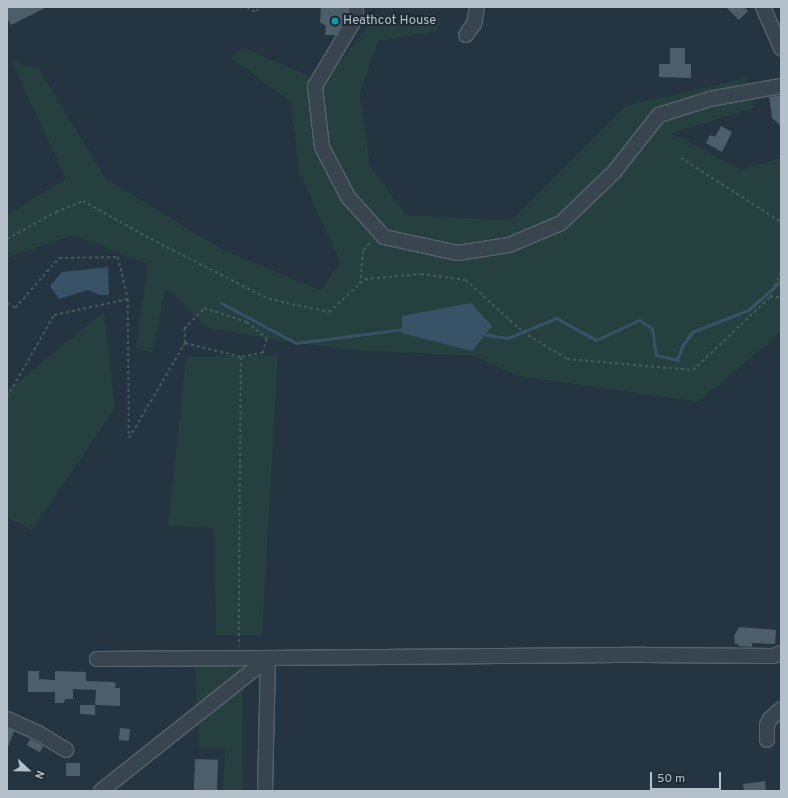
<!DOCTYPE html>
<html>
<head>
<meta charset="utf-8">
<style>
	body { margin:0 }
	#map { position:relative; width:788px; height:798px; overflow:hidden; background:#243440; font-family:Overpass,sans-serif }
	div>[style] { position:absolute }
	.green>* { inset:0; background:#26403f }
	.water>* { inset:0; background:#385367 }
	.stream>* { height:3px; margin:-1.5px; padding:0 1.5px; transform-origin:1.5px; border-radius:1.5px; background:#385367 }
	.building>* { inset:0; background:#4d5e6b; transform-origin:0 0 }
	.path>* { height:1.5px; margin-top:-0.75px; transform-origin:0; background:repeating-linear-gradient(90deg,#445c5b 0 3px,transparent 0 6px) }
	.roads { filter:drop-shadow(1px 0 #56636d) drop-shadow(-1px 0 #56636d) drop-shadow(0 1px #56636d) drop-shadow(0 -1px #56636d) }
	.minor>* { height:14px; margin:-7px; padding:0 7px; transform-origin:7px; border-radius:7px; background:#38454f }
	.dots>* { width:11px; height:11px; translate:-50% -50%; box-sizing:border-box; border:2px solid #1d2a34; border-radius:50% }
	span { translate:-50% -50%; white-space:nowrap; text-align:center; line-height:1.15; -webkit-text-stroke:4px #1d2a34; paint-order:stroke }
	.poi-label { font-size:13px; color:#b4c0ca }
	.left { translate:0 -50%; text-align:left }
	.frame { position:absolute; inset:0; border:8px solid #b4c0ca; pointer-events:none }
	.north { position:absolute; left:8px; top:750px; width:40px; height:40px; -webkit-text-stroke:3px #1d2a34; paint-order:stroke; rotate:112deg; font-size:11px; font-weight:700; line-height:16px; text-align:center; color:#b4c0ca }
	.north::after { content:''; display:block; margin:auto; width:14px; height:18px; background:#b4c0ca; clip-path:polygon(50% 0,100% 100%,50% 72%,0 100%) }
	.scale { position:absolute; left:650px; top:772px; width:71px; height:18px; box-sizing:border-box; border:2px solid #b4c0ca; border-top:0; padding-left:5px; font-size:12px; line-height:14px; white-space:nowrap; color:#b4c0ca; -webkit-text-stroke:3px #1d2a34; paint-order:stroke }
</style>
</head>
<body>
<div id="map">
	<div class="green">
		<div style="clip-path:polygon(441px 18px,436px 31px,378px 41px,360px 94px,370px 166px,406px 215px,512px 220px,626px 106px,747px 78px,754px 108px,672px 133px,740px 170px,781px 158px,781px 332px,698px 402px,518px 376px,475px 356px,351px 350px,281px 341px,208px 328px,165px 287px,153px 353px,136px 348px,148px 264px,73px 235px,7px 258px,7px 215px,66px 179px,12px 62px,38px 68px,106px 179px,223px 250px,320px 290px,341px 263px,299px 172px,291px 102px,231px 58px,242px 47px,324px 83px,373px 20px)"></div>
		<div style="clip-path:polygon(104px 312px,115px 408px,32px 530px,7px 517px,7px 391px)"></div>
		<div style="clip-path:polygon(278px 355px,262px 636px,216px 635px,214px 528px,168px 526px,186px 357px)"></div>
		<div style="clip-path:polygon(195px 666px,243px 667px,242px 791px,223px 791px,225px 749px,199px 749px)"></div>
	</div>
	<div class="water">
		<div style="clip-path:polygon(108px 267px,109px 295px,100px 295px,88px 290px,59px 299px,50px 286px,62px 272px)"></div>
		<div style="clip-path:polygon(471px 303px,492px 326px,472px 351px,402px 333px,402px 316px)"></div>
	</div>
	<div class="stream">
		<div style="left:221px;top:303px;width:85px;rotate:28.1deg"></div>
		<div style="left:296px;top:343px;width:109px;rotate:-7.4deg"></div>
		<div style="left:482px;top:334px;width:26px;rotate:9deg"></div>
		<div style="left:508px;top:338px;width:52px;rotate:-22.6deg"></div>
		<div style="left:556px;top:318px;width:46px;rotate:28.8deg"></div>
		<div style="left:596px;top:340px;width:47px;rotate:-24.9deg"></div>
		<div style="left:639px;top:320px;width:15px;rotate:32deg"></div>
		<div style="left:652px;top:328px;width:27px;rotate:82deg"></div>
		<div style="left:656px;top:355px;width:22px;rotate:13deg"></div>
		<div style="left:677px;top:360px;width:15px;rotate:-70deg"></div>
		<div style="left:682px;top:346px;width:17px;rotate:-54deg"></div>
		<div style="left:692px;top:332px;width:60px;rotate:-21.4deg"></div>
		<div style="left:748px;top:310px;width:44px;rotate:-41.3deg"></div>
	</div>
	<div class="building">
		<div style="clip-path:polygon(7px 7px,47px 7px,11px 25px,7px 18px)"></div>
		<div style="clip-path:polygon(321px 7px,348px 7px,348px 13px,336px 35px,325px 35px,326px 26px,320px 22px)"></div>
		<div style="clip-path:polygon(726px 7px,744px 7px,748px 11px,739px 20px)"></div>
		<div style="clip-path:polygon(670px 48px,685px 48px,685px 64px,691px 64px,691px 78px,659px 77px,659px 64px,670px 64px)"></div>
		<div style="clip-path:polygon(781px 95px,781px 126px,771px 117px,772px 116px,769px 97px)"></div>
		<div style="clip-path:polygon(721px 126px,732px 132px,722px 152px,706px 143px,710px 135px,715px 137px)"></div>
		<div style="clip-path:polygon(739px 627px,776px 630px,775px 644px,752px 643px,752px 647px,738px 646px,738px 644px,735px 644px,734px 636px)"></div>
		<div style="clip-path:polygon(28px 671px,39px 671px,39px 679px,55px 680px,55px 671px,86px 672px,86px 681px,112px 682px,116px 683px,115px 688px,120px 688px,120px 706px,95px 705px,95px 715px,80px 714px,80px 705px,95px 705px,96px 690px,73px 689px,73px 699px,65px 699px,64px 703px,55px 703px,55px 692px,28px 692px)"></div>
		<div style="clip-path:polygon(7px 728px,14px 731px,8px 747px,7px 747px)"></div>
		<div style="left:120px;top:728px;width:10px;height:12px;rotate:6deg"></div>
		<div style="left:30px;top:739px;width:15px;height:7px;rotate:28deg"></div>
		<div style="left:195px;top:759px;width:23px;height:32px;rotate:2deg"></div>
		<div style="left:66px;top:763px;width:14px;height:13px"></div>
		<div style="clip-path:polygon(765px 781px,766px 791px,744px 791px,743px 784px)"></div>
	</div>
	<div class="path">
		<div style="left:247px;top:7px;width:6px;rotate:39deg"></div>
		<div style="left:252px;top:11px;width:4px"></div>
		<div style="left:256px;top:11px;width:6px;rotate:-39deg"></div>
		<div style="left:681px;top:158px;width:119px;rotate:32.6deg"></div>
		<div style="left:7px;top:239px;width:56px;rotate:-28.9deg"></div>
		<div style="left:56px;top:212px;width:29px;rotate:-22deg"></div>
		<div style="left:83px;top:201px;width:78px;rotate:29.2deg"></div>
		<div style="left:151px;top:239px;width:132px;rotate:27deg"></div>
		<div style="left:269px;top:299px;width:61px;rotate:12.2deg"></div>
		<div style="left:329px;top:312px;width:49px;rotate:-42.5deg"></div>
		<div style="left:365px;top:279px;width:56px;rotate:-5.1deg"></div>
		<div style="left:421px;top:274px;width:45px;rotate:7.6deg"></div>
		<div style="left:466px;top:280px;width:77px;rotate:42.4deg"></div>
		<div style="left:523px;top:332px;width:52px;rotate:31.5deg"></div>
		<div style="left:567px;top:359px;width:126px;rotate:5deg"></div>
		<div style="left:693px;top:370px;width:106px;rotate:-43.5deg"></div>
		<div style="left:770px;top:297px;width:11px"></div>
		<div style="left:360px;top:284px;width:34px;rotate:-85deg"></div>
		<div style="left:363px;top:250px;width:12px;rotate:-48deg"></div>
		<div style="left:770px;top:297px;width:28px;rotate:-67deg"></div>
		<div style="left:7px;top:303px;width:9px;rotate:32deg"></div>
		<div style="left:15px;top:308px;width:67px;rotate:-48.7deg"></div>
		<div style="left:59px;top:258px;width:59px;rotate:-1deg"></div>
		<div style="left:118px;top:257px;width:43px;rotate:76.6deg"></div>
		<div style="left:185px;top:343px;width:14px;rotate:-94deg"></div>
		<div style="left:184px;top:329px;width:29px;rotate:-46deg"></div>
		<div style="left:204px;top:308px;width:45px;rotate:18deg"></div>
		<div style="left:247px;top:322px;width:26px;rotate:40deg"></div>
		<div style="left:267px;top:339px;width:15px;rotate:106deg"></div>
		<div style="left:263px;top:353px;width:21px;rotate:169deg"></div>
		<div style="left:7px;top:397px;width:95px;rotate:-60.2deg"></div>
		<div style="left:54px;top:315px;width:76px;rotate:-12.2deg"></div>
		<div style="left:128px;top:299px;width:139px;rotate:89.6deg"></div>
		<div style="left:129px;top:438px;width:110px;rotate:-59.5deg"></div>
		<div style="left:185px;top:343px;width:58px;rotate:14deg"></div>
		<div style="left:241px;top:357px;width:289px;rotate:90.4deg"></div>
	</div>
	<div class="roads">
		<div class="minor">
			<div style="left:356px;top:7px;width:8px;rotate:90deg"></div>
			<div style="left:356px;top:15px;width:10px;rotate:114deg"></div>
			<div style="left:352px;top:24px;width:72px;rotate:120.8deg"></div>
			<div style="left:315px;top:86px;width:61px;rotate:83.5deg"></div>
			<div style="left:322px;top:147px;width:56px;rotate:62.5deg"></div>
			<div style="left:348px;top:197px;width:54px;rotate:48deg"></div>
			<div style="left:384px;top:237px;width:76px;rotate:12.2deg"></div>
			<div style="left:458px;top:253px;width:52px;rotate:-8.9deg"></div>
			<div style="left:509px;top:245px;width:56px;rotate:-22.9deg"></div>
			<div style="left:561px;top:223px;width:74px;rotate:-43.9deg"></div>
			<div style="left:614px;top:172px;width:73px;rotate:-51.7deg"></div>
			<div style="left:659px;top:115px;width:53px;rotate:-17.4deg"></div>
			<div style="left:710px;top:99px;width:72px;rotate:-10.4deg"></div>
			<div style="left:763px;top:7px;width:45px;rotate:66.3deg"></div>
			<div style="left:466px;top:35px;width:14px;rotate:-54deg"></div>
			<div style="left:474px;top:24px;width:17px;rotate:-80deg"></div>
			<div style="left:97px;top:659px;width:171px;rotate:-0.3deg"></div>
			<div style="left:7px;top:719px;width:34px;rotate:24deg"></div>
			<div style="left:38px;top:733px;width:33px;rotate:31deg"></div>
			<div style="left:767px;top:740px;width:15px;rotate:-90deg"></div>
			<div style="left:767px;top:725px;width:7px;rotate:-63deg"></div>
			<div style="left:770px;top:719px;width:15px;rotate:-42deg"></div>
			<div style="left:101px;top:791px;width:213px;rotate:-38.5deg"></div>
			<div style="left:265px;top:791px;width:133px;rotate:-88.7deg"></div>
			<div style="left:268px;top:658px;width:377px;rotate:-0.5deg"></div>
			<div style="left:645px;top:655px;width:128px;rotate:0.4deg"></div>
			<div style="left:773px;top:656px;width:9px;rotate:-21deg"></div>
		</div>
	</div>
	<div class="dots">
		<div style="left:335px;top:21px;background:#0f9aa8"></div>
	</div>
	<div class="poi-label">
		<span class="left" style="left:343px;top:21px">Heathcot House</span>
	</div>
	<div class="frame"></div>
	<div class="north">N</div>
	<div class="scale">50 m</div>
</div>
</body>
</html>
